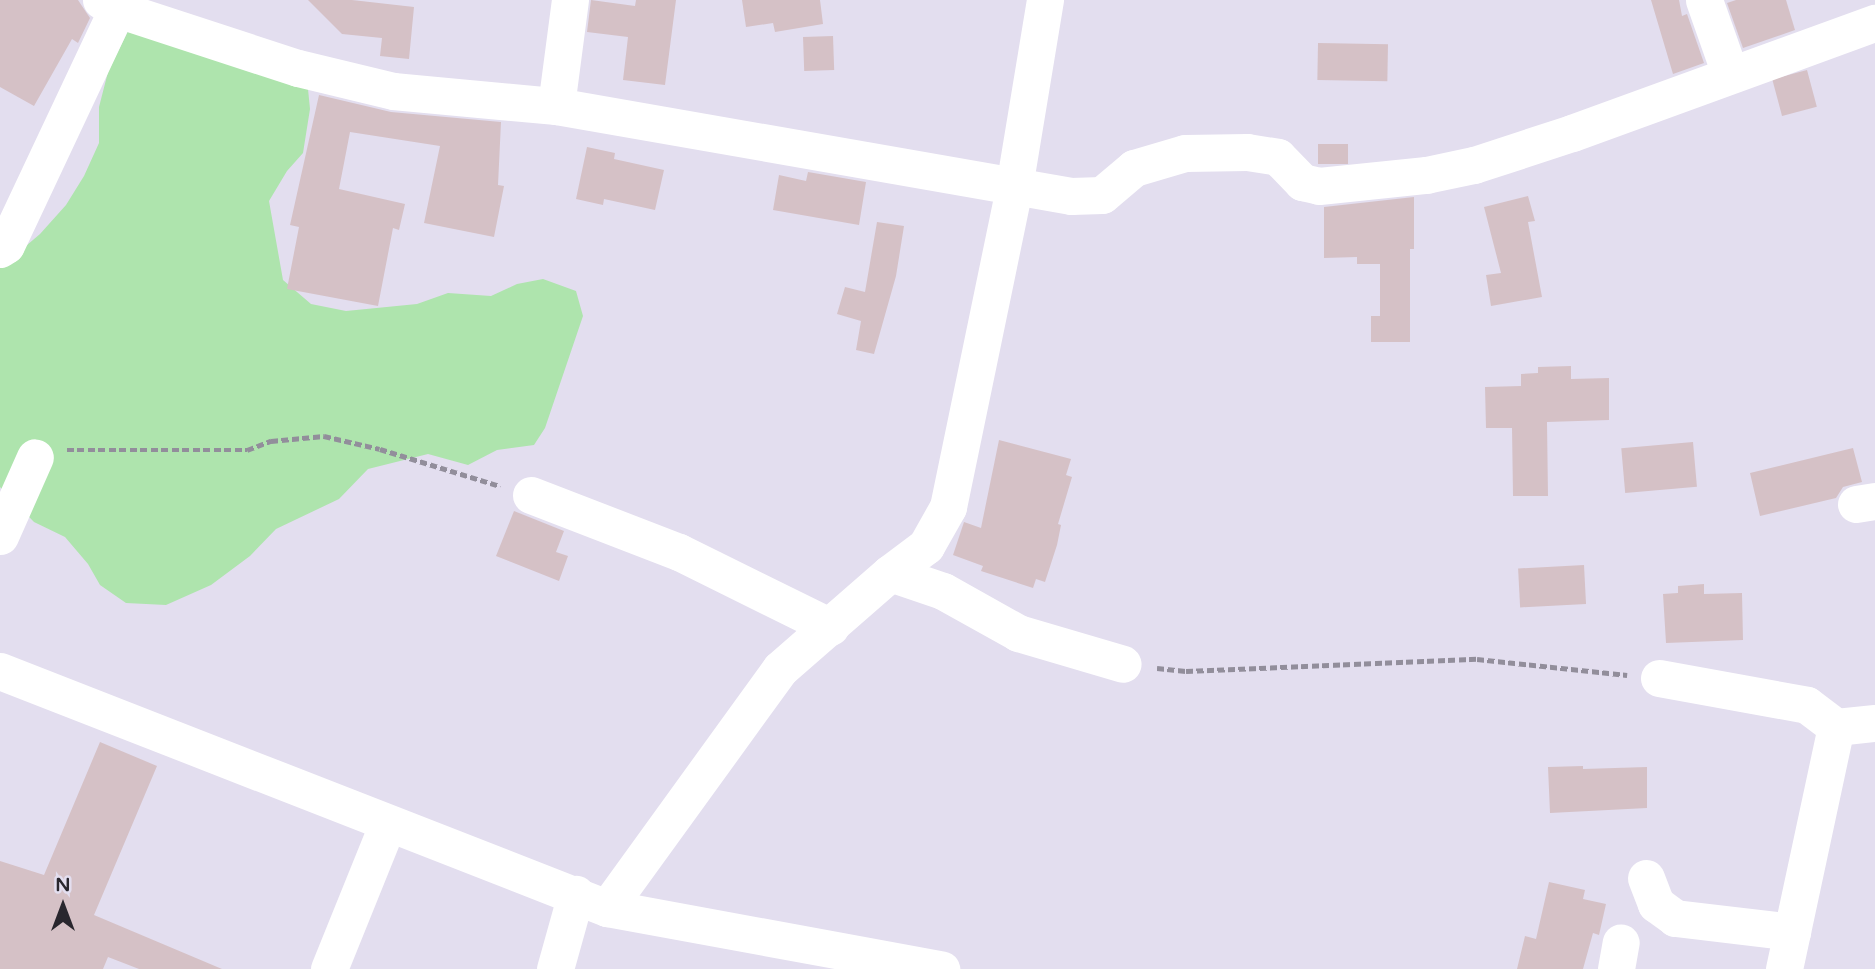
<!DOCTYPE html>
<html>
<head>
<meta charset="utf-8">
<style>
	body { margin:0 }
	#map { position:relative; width:1875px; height:969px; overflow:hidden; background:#e3deef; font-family:"Varela Round",sans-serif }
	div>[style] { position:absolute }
	.green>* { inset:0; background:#aee4ad }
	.building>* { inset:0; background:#d5c1c6; transform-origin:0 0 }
	.path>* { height:4.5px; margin-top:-2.25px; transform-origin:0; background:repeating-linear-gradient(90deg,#928e9b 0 7px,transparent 0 10.5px) }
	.minor>* { height:37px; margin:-18.5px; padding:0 18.5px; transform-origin:18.5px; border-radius:18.5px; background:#fff }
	span { translate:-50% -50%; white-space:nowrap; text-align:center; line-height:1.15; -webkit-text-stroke:5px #e3deef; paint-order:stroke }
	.north { position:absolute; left:28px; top:871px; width:70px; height:70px; -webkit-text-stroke:5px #e3deef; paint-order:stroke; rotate:0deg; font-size:19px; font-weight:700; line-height:28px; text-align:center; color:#29272e }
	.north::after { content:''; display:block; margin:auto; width:24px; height:32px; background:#29272e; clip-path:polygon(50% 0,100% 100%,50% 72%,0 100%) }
</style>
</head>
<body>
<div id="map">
	<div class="green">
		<div style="clip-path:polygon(128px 31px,308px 89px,310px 109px,303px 153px,287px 171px,269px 201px,283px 280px,311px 304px,346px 311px,417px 304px,448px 293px,491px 296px,517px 284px,543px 279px,576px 291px,583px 316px,545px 428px,534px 445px,497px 450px,468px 465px,428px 454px,368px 469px,339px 499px,276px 529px,250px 556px,211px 585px,166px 605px,126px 603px,100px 585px,88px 564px,65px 537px,34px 522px,0 487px,0 268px,40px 234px,66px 205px,84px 176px,99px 143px,99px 107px,108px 72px)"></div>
	</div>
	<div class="building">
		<div style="clip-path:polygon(0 0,78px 0,90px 18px,78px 43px,72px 39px,34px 106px,0 87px)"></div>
		<div style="clip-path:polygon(308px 0,352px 0,414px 7px,409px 59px,380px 56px,382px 38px,342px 34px)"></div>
		<div style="clip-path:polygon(591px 0,635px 6px,636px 0,676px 0,665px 85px,623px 80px,628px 37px,587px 32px)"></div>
		<div style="clip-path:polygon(742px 0,820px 0,823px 24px,775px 32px,773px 23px,746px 27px)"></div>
		<div style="clip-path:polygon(1651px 0,1679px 0,1682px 16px,1687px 14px,1704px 63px,1673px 74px)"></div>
		<div style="clip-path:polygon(1736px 0,1786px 0,1795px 30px,1743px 48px,1727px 3px)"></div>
		<div style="left:833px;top:36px;width:34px;height:30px;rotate:88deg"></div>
		<div style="left:1318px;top:43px;width:70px;height:37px;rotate:1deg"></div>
		<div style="left:1807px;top:70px;width:38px;height:36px;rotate:75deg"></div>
		<div style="clip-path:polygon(319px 95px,391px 112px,501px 122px,498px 185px,504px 186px,494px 237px,424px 223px,440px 146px,350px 132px,339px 189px,405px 204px,399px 230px,393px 228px,378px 306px,287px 289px,299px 227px,290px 225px)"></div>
		<div style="left:1318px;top:144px;width:30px;height:20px"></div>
		<div style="clip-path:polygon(587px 147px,615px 153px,614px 159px,664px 170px,655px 210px,604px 199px,603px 205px,576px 199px)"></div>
		<div style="clip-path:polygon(808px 172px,866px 182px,859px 225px,773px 210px,779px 175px,806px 181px)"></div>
		<div style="clip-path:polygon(1528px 196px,1535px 221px,1528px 222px,1542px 297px,1491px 306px,1486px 275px,1501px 273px,1484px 207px)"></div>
		<div style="clip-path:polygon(1414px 197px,1414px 249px,1410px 249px,1410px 342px,1371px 342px,1371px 316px,1380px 316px,1380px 264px,1357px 264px,1357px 257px,1324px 258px,1324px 207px)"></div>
		<div style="clip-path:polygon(877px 222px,904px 226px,896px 276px,874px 354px,856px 350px,861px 321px,837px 314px,845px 287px,865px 292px)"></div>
		<div style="clip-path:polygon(1571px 366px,1571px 379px,1609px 378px,1609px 420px,1547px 422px,1548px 496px,1513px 496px,1512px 428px,1486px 428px,1485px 387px,1521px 386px,1521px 374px,1538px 373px,1538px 367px)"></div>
		<div style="clip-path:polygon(999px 440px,1071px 459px,1066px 475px,1072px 477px,1058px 524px,1061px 525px,1057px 545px,1045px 582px,1036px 579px,1033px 588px,981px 571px,983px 566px,953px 555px,964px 522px,981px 528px)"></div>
		<div style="left:1693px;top:442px;width:45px;height:72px;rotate:85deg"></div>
		<div style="clip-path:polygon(1853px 448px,1862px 482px,1843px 487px,1836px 498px,1760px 516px,1750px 473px)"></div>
		<div style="clip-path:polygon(514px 511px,564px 531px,556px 552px,568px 556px,559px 581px,496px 556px)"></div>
		<div style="left:1584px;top:565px;width:39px;height:66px;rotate:87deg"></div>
		<div style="clip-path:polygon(1704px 584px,1704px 594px,1742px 593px,1743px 640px,1666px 643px,1663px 594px,1678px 593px,1678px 586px)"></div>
		<div style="clip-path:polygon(100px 742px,157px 766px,94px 915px,222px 969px,139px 969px,108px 957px,103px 969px,0 969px,0 861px,44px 875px)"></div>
		<div style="clip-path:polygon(1583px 766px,1583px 769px,1647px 767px,1647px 808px,1550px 813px,1548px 767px)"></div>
		<div style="clip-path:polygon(1549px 882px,1585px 890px,1583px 899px,1606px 904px,1599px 935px,1593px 933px,1583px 969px,1517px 969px,1525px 936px,1536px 939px)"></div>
	</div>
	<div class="path">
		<div style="left:67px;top:450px;width:180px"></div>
		<div style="left:247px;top:450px;width:26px;rotate:-21deg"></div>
		<div style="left:271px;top:441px;width:53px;rotate:-5.4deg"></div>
		<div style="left:324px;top:436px;width:57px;rotate:13.1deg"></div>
		<div style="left:380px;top:449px;width:126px;rotate:17.1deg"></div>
		<div style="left:1157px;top:668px;width:29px;rotate:6deg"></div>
		<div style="left:1186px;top:671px;width:291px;rotate:-2.4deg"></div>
		<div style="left:1477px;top:659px;width:151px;rotate:6.1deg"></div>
	</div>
	<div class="minor">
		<div style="left:101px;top:0;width:18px;rotate:29deg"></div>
		<div style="left:117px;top:9px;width:190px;rotate:18.1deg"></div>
		<div style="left:298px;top:68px;width:98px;rotate:13.6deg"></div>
		<div style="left:393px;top:91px;width:164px;rotate:5.3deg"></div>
		<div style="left:556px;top:106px;width:523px;rotate:9.91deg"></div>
		<div style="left:1071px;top:196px;width:31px;rotate:-2deg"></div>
		<div style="left:1102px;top:195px;width:42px;rotate:-40.2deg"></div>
		<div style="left:1134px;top:168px;width:53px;rotate:-16.4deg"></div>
		<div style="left:1185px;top:153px;width:62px;rotate:-0.9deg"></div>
		<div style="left:1247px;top:152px;width:31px;rotate:9deg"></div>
		<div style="left:1278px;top:157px;width:35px;rotate:46deg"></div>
		<div style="left:1302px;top:182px;width:17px;rotate:13deg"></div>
		<div style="left:1319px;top:186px;width:108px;rotate:-5.9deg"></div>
		<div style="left:1426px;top:175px;width:49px;rotate:-11.8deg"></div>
		<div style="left:1474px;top:165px;width:103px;rotate:-18.1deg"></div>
		<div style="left:1572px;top:133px;width:322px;rotate:-20deg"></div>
		<div style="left:1704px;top:0;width:78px;rotate:70.6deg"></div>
		<div style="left:556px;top:106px;width:107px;rotate:-82.5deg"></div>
		<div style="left:0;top:249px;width:7px;rotate:-34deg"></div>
		<div style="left:6px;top:245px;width:261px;rotate:-64.8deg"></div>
		<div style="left:531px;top:495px;width:159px;rotate:21.1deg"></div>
		<div style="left:679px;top:552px;width:169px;rotate:26.3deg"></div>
		<div style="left:1856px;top:504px;width:19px;rotate:-9deg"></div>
		<div style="left:0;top:536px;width:86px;rotate:-66.1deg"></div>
		<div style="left:890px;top:573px;width:56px;rotate:18.8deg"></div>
		<div style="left:943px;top:591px;width:86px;rotate:29.2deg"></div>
		<div style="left:1018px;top:633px;width:109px;rotate:16.4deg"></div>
		<div style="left:0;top:671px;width:652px;rotate:21.33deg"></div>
		<div style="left:607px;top:908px;width:340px;rotate:10.4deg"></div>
		<div style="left:1659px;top:678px;width:150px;rotate:10.3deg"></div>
		<div style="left:1807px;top:705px;width:36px;rotate:37deg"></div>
		<div style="left:1836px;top:727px;width:39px;rotate:-6deg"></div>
		<div style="left:1646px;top:878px;width:28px;rotate:69deg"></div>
		<div style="left:1656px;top:904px;width:24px;rotate:36deg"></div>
		<div style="left:1675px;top:918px;width:118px;rotate:6.8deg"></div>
		<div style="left:607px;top:908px;width:295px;rotate:-54.1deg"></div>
		<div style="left:780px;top:669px;width:146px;rotate:-41.1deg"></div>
		<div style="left:890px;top:573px;width:45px;rotate:-36.9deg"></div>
		<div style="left:926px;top:546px;width:45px;rotate:-60.6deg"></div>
		<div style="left:948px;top:507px;width:327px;rotate:-78.3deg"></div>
		<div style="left:1014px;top:187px;width:190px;rotate:-80.6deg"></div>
		<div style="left:329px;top:969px;width:157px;rotate:-68deg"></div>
		<div style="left:555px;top:969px;width:78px;rotate:-74.4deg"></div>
		<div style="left:1616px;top:969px;width:27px;rotate:-80deg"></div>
		<div style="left:1784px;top:969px;width:248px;rotate:-77.9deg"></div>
	</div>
	<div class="north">N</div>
</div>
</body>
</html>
